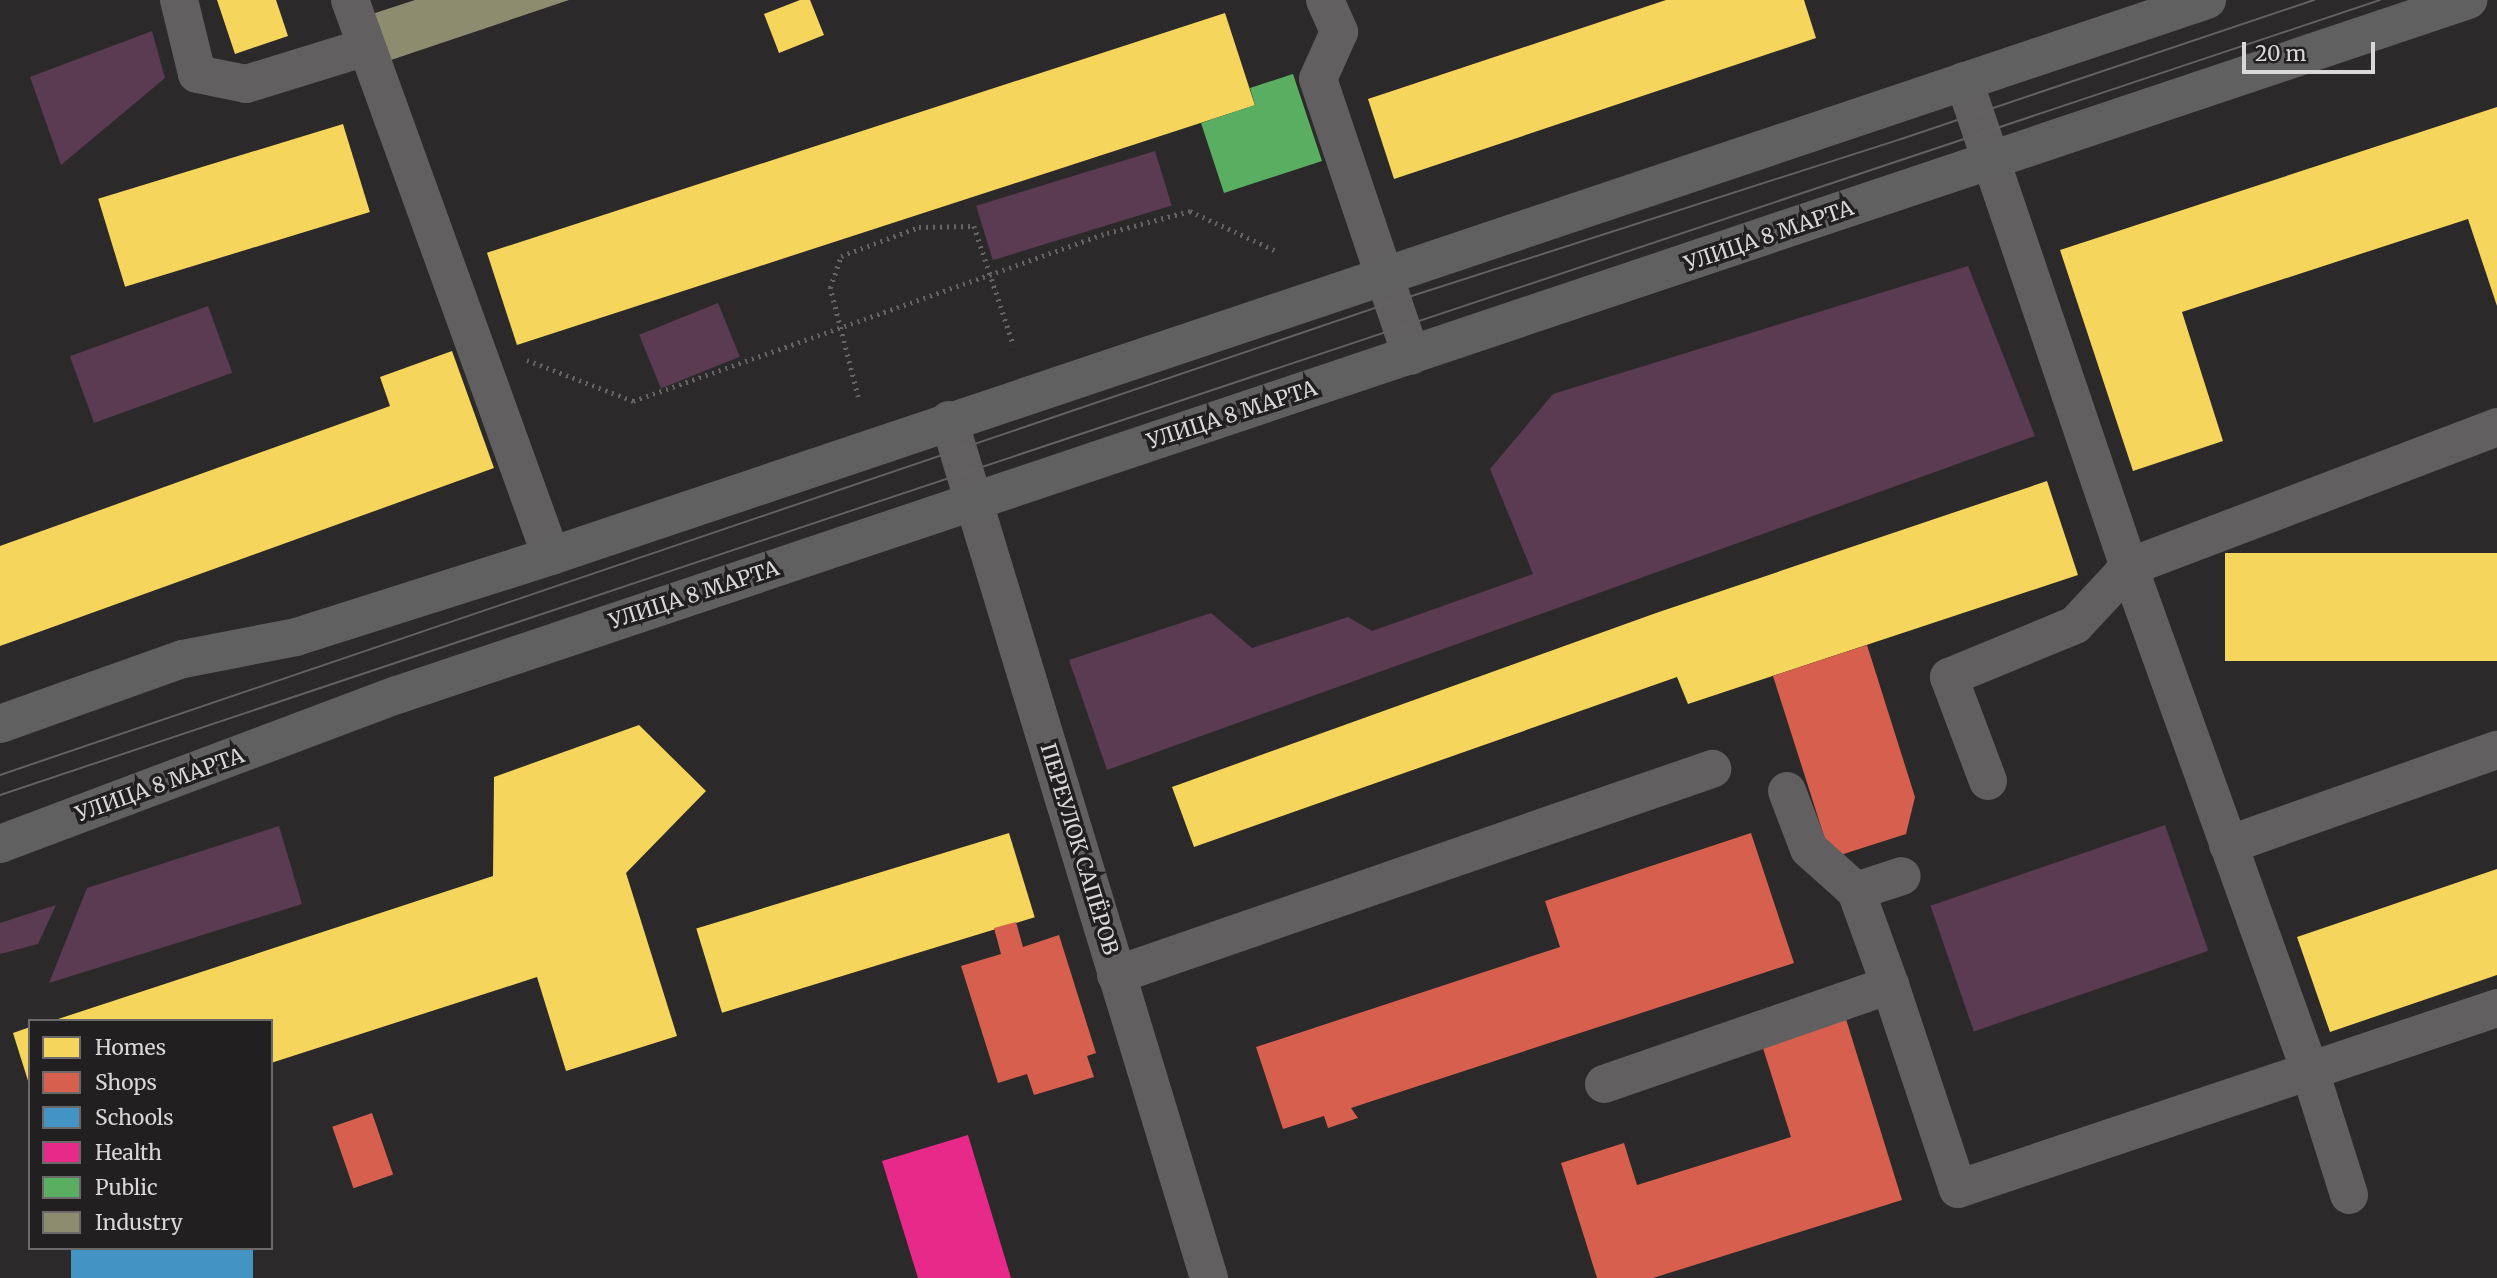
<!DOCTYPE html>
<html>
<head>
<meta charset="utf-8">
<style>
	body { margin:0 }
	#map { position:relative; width:2497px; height:1278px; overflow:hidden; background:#2b292a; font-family:Merriweather,serif }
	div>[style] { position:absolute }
	.green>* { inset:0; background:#5a3b52; transform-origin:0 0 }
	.homes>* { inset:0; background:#f6d55c; transform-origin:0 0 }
	.shops>* { inset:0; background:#d6604d; transform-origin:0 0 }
	.schools>* { inset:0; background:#4393c3; transform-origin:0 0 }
	.health>* { inset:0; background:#e7298a }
	.public>* { inset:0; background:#5aae61 }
	.industry>* { inset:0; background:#8c8c6e }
	.path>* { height:4.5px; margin-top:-2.25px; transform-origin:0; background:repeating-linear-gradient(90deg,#666566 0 2px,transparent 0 7px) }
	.minor>* { height:38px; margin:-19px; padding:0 19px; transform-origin:19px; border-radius:19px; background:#615f60 }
	.major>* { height:38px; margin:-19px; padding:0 19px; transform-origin:19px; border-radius:19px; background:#616061 }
	.tram>* { height:2px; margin:-1px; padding:0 1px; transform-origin:1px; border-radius:1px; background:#636263 }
	span { translate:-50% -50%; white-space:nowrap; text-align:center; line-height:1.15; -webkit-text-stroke:7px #221f21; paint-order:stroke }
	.street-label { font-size:21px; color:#dad7d9 }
	.legend { position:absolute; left:28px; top:1019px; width:245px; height:231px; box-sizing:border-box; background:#221f21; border:2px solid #6c696b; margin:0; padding:9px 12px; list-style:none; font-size:21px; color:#dad7d9 }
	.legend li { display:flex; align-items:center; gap:14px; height:35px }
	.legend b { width:35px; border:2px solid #6c696b }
	.scale { position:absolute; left:2242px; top:42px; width:133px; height:32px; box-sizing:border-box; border:4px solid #dad7d9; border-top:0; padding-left:9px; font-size:21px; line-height:24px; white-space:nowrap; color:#dad7d9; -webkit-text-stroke:5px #221f21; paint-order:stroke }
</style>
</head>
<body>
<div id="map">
	<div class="green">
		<div style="clip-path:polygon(152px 31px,165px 78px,61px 165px,30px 77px)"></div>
		<div style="left:1155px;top:151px;width:57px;height:187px;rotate:73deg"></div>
		<div style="clip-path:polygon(1968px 266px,2035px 436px,1107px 770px,1069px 660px,1211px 613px,1252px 648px,1348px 617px,1372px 631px,1533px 574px,1490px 469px,1553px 394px)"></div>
		<div style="left:718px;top:303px;width:58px;height:85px;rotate:68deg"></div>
		<div style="left:208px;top:306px;width:71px;height:147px;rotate:70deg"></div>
		<div style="left:2165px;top:825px;width:133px;height:248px;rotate:71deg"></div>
		<div style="clip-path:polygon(279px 826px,302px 904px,49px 983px,87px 888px)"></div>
		<div style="clip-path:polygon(56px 905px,38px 944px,0 954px,0 923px)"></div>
	</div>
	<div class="homes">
		<div style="clip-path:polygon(217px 0,276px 0,288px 36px,235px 54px)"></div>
		<div style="clip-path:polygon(800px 0,810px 0,824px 35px,779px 53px,764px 14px)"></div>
		<div style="clip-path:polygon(1666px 0,1804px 0,1816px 38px,1394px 179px,1368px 99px)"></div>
		<div style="left:1225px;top:13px;width:97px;height:776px;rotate:72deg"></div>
		<div style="clip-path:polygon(2497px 107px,2497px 306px,2468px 219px,2182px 312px,2223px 441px,2133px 471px,2060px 250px)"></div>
		<div style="left:343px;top:124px;width:92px;height:256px;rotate:73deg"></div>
		<div style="clip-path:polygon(452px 351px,494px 468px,0 646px,0 546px,390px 406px,380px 377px)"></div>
		<div style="clip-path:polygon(2047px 481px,2078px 575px,1688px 704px,1677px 677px,1194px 847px,1172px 787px,1656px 613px)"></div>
		<div style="left:2497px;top:553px;width:108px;height:272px;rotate:90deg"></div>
		<div style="clip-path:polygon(639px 725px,706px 791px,626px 873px,677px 1036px,566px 1071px,537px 977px,271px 1063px,271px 1021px,52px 1021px,493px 876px,494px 777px)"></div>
		<div style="left:1009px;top:833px;width:88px;height:327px;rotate:73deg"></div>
		<div style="clip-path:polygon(2497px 869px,2497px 975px,2330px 1032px,2297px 937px)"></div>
		<div style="clip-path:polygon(30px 1027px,30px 1084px,29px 1084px,13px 1033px)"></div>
	</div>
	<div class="shops">
		<div style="clip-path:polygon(1867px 645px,1915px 797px,1906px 834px,1831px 858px,1773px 676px)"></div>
		<div style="clip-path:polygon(1751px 833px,1794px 963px,1351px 1108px,1358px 1118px,1328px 1128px,1324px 1116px,1283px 1129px,1256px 1047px,1560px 947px,1545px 901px)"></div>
		<div style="clip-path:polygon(1016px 922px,1023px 947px,1059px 935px,1096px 1053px,1087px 1056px,1094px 1077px,1034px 1095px,1027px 1074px,998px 1083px,961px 966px,1001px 954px,994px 928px)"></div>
		<div style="clip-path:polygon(1846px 1019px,1902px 1200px,1653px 1278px,1597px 1278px,1561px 1163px,1624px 1143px,1637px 1185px,1791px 1137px,1762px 1045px)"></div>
		<div style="left:372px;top:1113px;width:65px;height:42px;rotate:71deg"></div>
	</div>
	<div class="schools">
		<div style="left:71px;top:1248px;width:182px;height:32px"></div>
	</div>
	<div class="health">
		<div style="clip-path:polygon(968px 1135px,1011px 1278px,918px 1278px,882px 1161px)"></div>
	</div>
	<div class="public">
		<div style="clip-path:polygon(1293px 74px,1322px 161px,1224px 193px,1201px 123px,1255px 105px,1250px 88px)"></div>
	</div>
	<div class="industry">
		<div style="clip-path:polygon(415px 0,569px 0,385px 62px,369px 15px)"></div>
	</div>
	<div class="path">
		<div style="left:527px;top:360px;width:114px;rotate:21.1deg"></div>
		<div style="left:633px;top:401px;width:503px;rotate:-19.52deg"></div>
		<div style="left:1107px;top:233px;width:86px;rotate:-14.8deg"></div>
		<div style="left:1190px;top:211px;width:95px;rotate:24.9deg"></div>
		<div style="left:858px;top:397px;width:113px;rotate:-104.4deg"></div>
		<div style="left:830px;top:288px;width:34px;rotate:-71deg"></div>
		<div style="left:841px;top:256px;width:83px;rotate:-20.4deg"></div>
		<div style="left:919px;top:227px;width:55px;rotate:-1deg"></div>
		<div style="left:974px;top:226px;width:126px;rotate:71.6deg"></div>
	</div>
	<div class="minor">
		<div style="left:179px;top:0;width:76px;rotate:76.3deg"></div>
		<div style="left:197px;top:74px;width:50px;rotate:11.5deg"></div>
		<div style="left:246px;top:84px;width:126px;rotate:-17.1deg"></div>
		<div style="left:350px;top:0;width:591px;rotate:70.12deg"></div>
		<div style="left:1325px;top:0;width:35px;rotate:66deg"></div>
		<div style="left:1339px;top:32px;width:51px;rotate:114.1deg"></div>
		<div style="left:1318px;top:79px;width:292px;rotate:71.4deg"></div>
		<div style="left:1964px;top:81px;width:513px;rotate:71.25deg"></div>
		<div style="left:2129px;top:567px;width:536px;rotate:70.25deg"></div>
		<div style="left:2310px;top:1071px;width:130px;rotate:72.5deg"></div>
		<div style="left:949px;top:420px;width:897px;rotate:73.14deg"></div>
		<div style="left:1988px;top:781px;width:111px;rotate:-110.6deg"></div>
		<div style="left:1949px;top:677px;width:136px;rotate:-22.4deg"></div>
		<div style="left:2075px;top:625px;width:79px;rotate:-47deg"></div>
		<div style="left:2129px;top:567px;width:394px;rotate:-20.8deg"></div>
		<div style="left:2228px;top:845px;width:285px;rotate:-19.5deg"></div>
		<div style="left:1856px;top:891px;width:48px;rotate:-18.1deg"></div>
		<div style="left:1116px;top:975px;width:631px;rotate:-19.07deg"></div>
		<div style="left:1890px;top:985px;width:215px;rotate:71.6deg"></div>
		<div style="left:1958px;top:1189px;width:569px;rotate:-18.56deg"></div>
		<div style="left:1604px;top:1084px;width:303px;rotate:-19.1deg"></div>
		<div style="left:1890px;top:985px;width:100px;rotate:-109.9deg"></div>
		<div style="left:1856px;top:891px;width:63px;rotate:-138.2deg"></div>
		<div style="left:1809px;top:849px;width:62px;rotate:-110.8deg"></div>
	</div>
	<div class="major">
		<div style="left:0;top:724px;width:194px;rotate:-19.6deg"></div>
		<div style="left:183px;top:659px;width:115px;rotate:-11deg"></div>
		<div style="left:296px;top:637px;width:268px;rotate:-17.6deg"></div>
		<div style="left:551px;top:556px;width:1747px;rotate:-18.56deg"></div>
		<div style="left:0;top:844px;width:424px;rotate:-20.6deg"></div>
		<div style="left:397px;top:695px;width:2185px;rotate:-18.55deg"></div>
	</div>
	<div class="tram">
		<div style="left:0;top:775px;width:1471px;rotate:-18.76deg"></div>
		<div style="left:1393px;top:302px;width:534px;rotate:-17.79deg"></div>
		<div style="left:1901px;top:139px;width:436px;rotate:-18.6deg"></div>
		<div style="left:0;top:795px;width:2509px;rotate:-18.47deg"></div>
	</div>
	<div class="street-label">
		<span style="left:1769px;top:236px;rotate:-19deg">УЛИЦА 8 МАРТА</span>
		<span style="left:1232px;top:415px;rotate:-18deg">УЛИЦА 8 МАРТА</span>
		<span style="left:694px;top:595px;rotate:-18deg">УЛИЦА 8 МАРТА</span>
		<span style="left:160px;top:785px;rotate:-20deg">УЛИЦА 8 МАРТА</span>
		<span style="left:1079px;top:849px;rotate:73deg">ПЕРЕУЛОК САПЁРОВ</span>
	</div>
	<ul class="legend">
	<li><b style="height:19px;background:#f6d55c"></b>Homes</li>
	<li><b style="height:19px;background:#d6604d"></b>Shops</li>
	<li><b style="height:19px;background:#4393c3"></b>Schools</li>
	<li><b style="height:19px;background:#e7298a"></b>Health</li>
	<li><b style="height:19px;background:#5aae61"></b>Public</li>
	<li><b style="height:19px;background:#8c8c6e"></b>Industry</li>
	</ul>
	<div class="scale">20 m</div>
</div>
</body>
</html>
